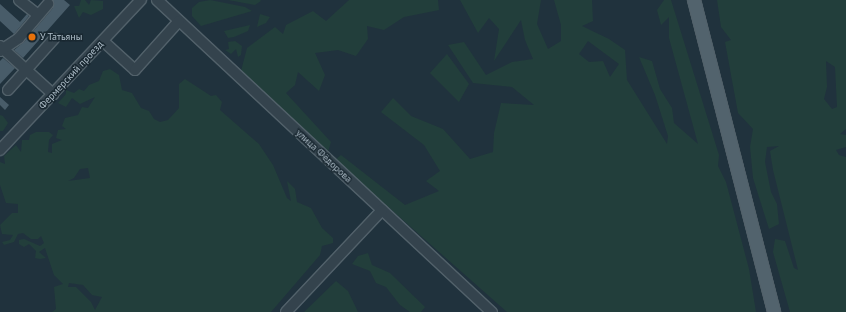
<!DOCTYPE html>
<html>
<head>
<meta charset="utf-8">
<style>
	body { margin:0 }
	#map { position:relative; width:846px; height:312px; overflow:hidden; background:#20323d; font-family:"PT Sans",sans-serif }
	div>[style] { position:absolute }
	.green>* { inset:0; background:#223e3b }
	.building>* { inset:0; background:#485c69 }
	.roads { filter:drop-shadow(1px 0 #52616a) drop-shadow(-1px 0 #52616a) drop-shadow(0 1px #52616a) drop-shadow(0 -1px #52616a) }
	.minor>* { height:10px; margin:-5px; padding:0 5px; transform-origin:5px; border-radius:5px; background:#34434d }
	.major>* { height:12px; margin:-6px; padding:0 6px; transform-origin:6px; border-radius:6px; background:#52636d }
	.dots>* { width:11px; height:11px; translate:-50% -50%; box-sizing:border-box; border:2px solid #192831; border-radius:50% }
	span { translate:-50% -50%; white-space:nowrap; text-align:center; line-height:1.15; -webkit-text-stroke:3px #192831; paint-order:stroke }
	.poi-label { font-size:10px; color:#afbec9 }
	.left { translate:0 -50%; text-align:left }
	.street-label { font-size:10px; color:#afbec9 }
</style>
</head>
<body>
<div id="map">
	<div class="green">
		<div style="clip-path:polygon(81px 0,85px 0,89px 5px,91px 0,103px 1px,103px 9px,91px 15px,83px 12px,79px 18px,74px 6px,79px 6px)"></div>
		<div style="clip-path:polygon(210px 0,245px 7px,252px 11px,201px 26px,192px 16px,192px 8px,199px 2px)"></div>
		<div style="clip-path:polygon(228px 0,260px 0,261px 1px,255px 5px)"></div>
		<div style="clip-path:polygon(349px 0,438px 0,439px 10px,404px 17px,384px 30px,367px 26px,368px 39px,356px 56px,338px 50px,315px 53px,325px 75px,319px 91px,298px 72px,295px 85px,286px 93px,331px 142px,328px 152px,241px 71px,247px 48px,275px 27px,283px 34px,286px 25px,313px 11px,326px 21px)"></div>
		<div style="clip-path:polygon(evenodd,460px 0,541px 0,537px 24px,548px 49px,561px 41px,561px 25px,554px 0,592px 0,593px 21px,582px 26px,609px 39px,625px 50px,627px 80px,667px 144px,668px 136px,655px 95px,639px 57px,652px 61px,660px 89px,672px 108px,674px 123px,698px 144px,669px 38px,669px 17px,661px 25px,657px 10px,664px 0,671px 0,719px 155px,718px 166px,726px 182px,749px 269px,756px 312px,507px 312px,335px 160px,341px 155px,405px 205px,439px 191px,426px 181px,440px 171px,424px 145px,381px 112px,393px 98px,411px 116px,443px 129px,470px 159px,493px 152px,494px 133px,501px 103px,534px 105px,512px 87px,473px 83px,448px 45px,464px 42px,486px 75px,512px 62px,533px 59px,525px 40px,521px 20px,494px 61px,499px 29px,489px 18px,478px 33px,460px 0,588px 41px,619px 64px,610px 77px,603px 61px,589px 62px,579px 54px,588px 41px)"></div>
		<div style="clip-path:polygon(evenodd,717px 0,846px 0,846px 129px,840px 134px,846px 135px,846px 147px,836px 150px,839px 155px,846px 157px,846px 312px,790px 312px,773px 252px,775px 239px,785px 241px,794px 268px,798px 270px,773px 170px,770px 151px,779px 146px,767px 147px,765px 162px,771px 192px,777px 204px,779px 224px,769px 229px,753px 178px,750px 147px,753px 129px,738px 113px,725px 42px,731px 40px,721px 27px,717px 0,826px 61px,835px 67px,837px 107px,832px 109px,824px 99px,827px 87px,826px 61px)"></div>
		<div style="clip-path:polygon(260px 14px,270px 17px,266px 23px,257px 27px)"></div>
		<div style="clip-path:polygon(250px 25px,248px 31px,234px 37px,228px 38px,224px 31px)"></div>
		<div style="clip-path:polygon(235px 41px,242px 46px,241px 55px,238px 57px,236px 49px,231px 54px,225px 50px,229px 49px,228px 42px)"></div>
		<div style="clip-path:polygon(447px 54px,469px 84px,459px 102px,430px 73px)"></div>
		<div style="clip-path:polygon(evenodd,110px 69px,119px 75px,122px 90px,132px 93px,141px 108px,149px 111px,154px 119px,160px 122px,168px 120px,179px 108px,179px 84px,185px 79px,211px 96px,216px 95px,222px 102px,220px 110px,259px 144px,273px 165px,287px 198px,291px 201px,287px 181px,295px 189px,297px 202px,311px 208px,322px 228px,333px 238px,333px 243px,322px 246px,320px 255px,271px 312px,52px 312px,56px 309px,54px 287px,63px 284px,54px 275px,45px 248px,39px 252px,46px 258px,40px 259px,35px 258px,36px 251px,29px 244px,24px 247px,19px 244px,19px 240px,24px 239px,40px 246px,44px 243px,41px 236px,38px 239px,31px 239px,23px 233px,18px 234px,14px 242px,4px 245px,2px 242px,10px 240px,13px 235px,2px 234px,0 225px,12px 213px,18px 213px,18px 204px,6px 203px,0 185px,0 162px,5px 164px,4px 156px,16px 145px,21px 152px,22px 140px,29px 140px,30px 135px,36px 132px,49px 132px,53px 135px,49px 140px,48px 152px,52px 153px,52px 144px,62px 140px,56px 138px,58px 130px,66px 129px,62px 126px,65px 118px,78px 115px,82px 107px,88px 108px,95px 97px,80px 104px,72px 98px,66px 107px,58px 103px,66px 94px,66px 90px,74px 93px,79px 89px,84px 91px,89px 85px,99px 81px,103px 71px,110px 69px,88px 168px,90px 178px,68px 181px,74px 178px,80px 169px,88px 168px,110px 69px,69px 283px,83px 285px,92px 295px,102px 297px,95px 310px,91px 302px,76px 287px,68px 287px,69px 283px)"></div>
		<div style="clip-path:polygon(0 115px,3px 116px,8px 123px,3px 131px,0 131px)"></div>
		<div style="clip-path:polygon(368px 253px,372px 265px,390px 273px,425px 307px,421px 312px,410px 312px,400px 305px,386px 287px,376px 283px,370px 271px,352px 264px,358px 256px)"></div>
		<div style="clip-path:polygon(336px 281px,348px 291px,358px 312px,304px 312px)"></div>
	</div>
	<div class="building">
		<div style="clip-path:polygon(53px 0,64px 0,70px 5px,23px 58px,14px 50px,24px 42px,53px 8px)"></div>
		<div style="clip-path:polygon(0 4px,20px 22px,27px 14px,29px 16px,14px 34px,0 21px)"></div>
		<div style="clip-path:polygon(3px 58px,15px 68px,0 84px,0 61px)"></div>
		<div style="clip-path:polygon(0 97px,9px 105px,5px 110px,0 105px)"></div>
	</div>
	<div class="roads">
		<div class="minor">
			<div style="left:19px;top:0;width:24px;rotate:38deg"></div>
			<div style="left:157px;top:0;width:458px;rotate:43deg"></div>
			<div style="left:103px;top:41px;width:43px;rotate:42.2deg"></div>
			<div style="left:135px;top:70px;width:66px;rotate:-48.1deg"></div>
			<div style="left:0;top:46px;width:72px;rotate:42.2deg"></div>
			<div style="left:0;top:51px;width:23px;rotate:-34deg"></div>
			<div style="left:19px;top:38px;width:45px;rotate:-49.5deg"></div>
			<div style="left:8px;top:90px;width:69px;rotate:-48deg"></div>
			<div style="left:0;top:150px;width:206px;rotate:-46.8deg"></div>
			<div style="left:286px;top:312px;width:140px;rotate:-46.7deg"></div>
		</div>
		<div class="major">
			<div style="left:694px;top:0;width:322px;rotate:75.6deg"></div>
		</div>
	</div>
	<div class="dots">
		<div style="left:32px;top:37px;background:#e8710a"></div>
	</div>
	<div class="poi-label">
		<span class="left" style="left:40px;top:37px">У Татьяны</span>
	</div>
	<div class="street-label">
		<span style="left:71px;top:75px;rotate:-47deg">Фермерский проезд</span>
		<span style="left:324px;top:156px;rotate:43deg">улица Фёдорова</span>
	</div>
</div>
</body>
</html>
